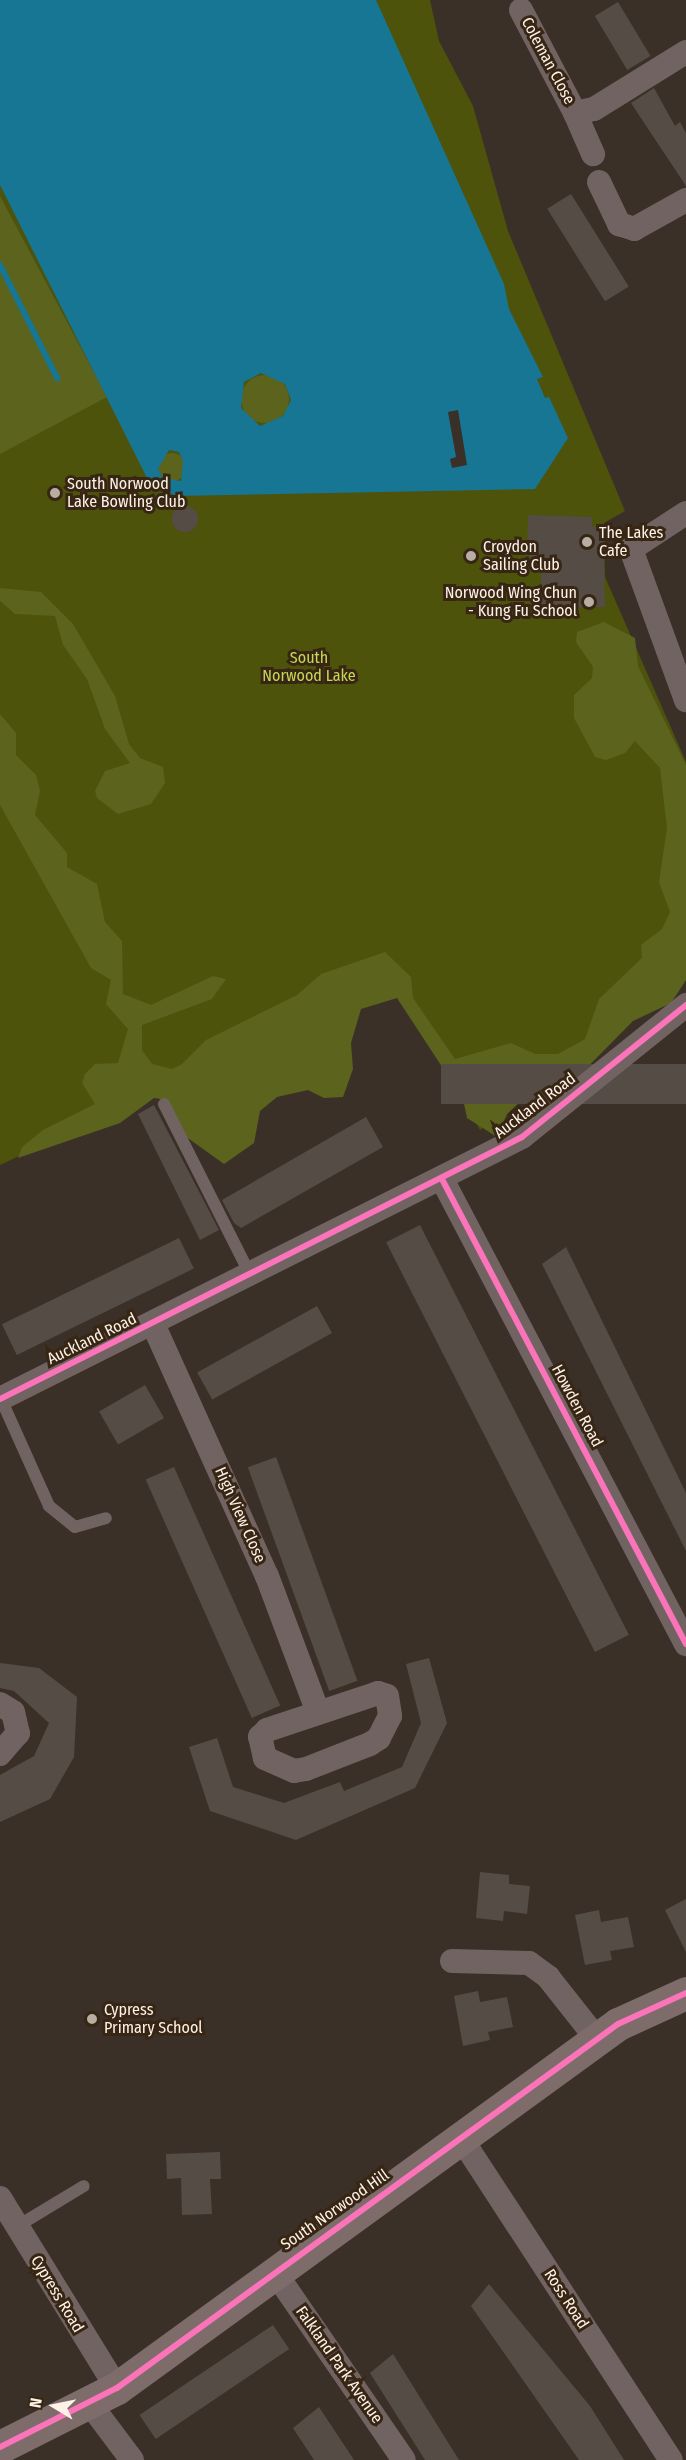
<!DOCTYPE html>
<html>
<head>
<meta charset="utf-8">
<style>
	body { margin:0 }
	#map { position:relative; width:686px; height:2460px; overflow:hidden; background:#3a3027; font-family:"Fira Sans Condensed",sans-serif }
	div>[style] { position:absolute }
	.green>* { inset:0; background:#4d530a }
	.forest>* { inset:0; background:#5c631d }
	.round { border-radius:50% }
	.water>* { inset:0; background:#167694 }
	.pier>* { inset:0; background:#3a3027 }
	.stream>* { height:6px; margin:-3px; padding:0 3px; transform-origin:3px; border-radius:3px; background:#167694 }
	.building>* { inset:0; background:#554d45; transform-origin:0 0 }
	.service>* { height:12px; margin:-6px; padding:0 6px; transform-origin:6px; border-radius:6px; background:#726363 }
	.minor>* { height:24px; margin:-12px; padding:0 12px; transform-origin:12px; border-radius:12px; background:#726363 }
	.primary>* { height:33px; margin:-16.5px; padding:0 16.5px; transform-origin:16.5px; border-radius:16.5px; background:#7d6c6a }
	.cycleway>* { height:6px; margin:-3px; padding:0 3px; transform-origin:3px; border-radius:3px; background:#fb73b8 }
	.dots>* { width:16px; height:16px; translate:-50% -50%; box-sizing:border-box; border:3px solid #382615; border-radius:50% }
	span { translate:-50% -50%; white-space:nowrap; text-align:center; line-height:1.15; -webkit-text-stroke:6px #382615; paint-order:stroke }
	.street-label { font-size:16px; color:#fef2e7 }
	.poi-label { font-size:16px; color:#fef2e7 }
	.left { translate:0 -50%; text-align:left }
	.right { translate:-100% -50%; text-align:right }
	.park-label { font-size:16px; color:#c6d954 }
	.north { position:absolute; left:24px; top:2376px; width:60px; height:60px; -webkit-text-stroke:4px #382615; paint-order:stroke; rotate:280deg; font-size:16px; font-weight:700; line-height:24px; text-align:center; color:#fef2e7 }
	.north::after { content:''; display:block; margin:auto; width:21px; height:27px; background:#fef2e7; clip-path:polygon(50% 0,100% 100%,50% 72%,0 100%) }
</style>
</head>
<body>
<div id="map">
	<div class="green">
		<div style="clip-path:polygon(0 0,430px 0,439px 41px,473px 106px,508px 231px,625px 511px,604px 523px,605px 577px,686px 762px,686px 956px,480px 1130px,390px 968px,145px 1097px,0 1165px)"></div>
	</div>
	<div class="forest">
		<div style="clip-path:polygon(0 196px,107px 397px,0 454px)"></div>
		<div class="round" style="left:241px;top:375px;width:48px;height:48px"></div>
		<div class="round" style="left:158px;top:453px;width:28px;height:28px"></div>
		<div style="clip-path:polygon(0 588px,41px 592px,73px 624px,115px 696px,129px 744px,140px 758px,163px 767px,165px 783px,151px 804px,118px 814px,97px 798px,95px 791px,105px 771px,130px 763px,105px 729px,87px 679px,63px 645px,55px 616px,15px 614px,0 601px)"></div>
		<div style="clip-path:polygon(604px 622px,635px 638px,638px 666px,686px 765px,686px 980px,671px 1003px,633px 1021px,558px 1097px,523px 1099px,507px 1114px,497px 1137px,467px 1118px,463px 1099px,397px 998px,361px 1009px,351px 1043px,353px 1069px,343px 1097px,324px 1098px,308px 1090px,277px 1097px,260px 1111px,254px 1143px,224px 1164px,171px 1126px,167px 1100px,154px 1098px,120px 1123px,18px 1158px,22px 1147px,43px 1130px,95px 1104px,82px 1083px,85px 1074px,95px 1064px,118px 1063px,128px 1029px,106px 1004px,111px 980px,91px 968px,0 805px,0 714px,16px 733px,16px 755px,36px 775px,40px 791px,35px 815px,67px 853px,67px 867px,97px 884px,105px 922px,122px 941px,123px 994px,151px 1005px,213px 976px,226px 979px,212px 999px,142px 1025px,142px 1050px,152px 1064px,172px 1069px,182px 1064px,206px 1040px,297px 995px,321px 974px,385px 952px,411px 977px,413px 998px,455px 1059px,511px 1043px,535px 1054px,558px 1054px,585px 1039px,599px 999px,642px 958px,641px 945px,662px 929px,670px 912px,659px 882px,667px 828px,660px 768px,635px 741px,625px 753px,606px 760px,595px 757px,574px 718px,574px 695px,592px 678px,593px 667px,576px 642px,577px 632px)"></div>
	</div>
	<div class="water">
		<div style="clip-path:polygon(evenodd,0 0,376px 0,504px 284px,509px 309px,543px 377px,537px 379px,545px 398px,549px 397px,568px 438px,535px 489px,176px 496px,149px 482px,0 185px,0 0,261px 373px,285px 384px,291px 400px,283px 416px,260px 426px,241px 408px,244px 382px,261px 373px,0 0,169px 450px,179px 452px,183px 461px,181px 481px,163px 478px,158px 469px,169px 450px)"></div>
	</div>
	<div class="pier">
		<div style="clip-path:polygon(458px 410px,467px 465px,452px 468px,450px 459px,456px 457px,448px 412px)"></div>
	</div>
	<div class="stream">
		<div style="left:0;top:265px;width:127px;rotate:63.2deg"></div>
	</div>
	<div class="building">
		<div style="left:618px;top:2px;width:63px;height:27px;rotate:59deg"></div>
		<div style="clip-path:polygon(654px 88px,675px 126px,680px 122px,686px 133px,686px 186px,631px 103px)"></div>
		<div style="left:571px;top:194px;width:109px;height:28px;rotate:58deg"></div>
		<div class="round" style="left:172px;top:506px;width:26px;height:26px"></div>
		<div style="clip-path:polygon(528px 515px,592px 517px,592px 527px,603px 527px,605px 607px,541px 608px,541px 557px,527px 557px)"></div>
		<div style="left:686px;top:1064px;width:40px;height:245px;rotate:90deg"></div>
		<div style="clip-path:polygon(154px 1105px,219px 1230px,200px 1240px,138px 1114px)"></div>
		<div style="clip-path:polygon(366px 1117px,383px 1147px,241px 1228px,234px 1223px,222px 1200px)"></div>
		<div style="left:420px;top:1225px;width:460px;height:38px;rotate:63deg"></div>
		<div style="left:179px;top:1238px;width:34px;height:197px;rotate:64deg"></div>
		<div style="clip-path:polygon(566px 1247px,686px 1493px,686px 1551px,542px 1264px)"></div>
		<div style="left:317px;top:1306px;width:31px;height:137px;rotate:61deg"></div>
		<div style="left:145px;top:1385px;width:38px;height:53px;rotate:60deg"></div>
		<div style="left:276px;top:1457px;width:238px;height:30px;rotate:70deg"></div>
		<div style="left:174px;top:1467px;width:261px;height:31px;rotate:66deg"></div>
		<div style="clip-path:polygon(429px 1658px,447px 1723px,415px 1788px,296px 1840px,210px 1811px,189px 1747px,217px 1738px,233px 1787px,284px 1803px,340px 1782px,344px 1791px,402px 1767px,421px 1723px,406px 1664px)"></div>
		<div style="clip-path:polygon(0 1663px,39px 1668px,77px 1697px,74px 1757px,50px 1799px,0 1822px,0 1775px,34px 1756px,49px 1723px,14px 1691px,0 1688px)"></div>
		<div style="clip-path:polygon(480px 1872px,509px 1875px,509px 1884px,530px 1886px,527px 1914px,504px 1911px,503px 1921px,476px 1918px)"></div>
		<div style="clip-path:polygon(686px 1899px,686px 1952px,665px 1910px)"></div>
		<div style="clip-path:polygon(599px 1910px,601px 1922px,628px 1917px,634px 1947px,610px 1951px,612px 1960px,585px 1965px,575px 1915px)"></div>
		<div style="clip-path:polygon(478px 1991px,480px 2002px,507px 1997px,513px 2027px,488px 2032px,490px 2040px,463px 2046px,454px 1996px)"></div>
		<div style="clip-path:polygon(220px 2152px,221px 2179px,210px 2179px,212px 2214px,182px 2215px,181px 2178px,167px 2179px,166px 2154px)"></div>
		<div style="clip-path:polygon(489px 2284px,590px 2406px,624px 2460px,579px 2460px,471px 2306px)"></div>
		<div style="left:273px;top:2325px;width:29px;height:161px;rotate:56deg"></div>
		<div style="clip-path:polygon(393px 2354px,459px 2460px,425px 2460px,370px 2373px)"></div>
		<div style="clip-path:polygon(319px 2407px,354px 2460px,314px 2460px,293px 2428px)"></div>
	</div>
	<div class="service">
		<div style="left:164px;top:1104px;width:193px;rotate:63.2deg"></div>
		<div style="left:1px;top:1399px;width:117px;rotate:65.8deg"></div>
		<div style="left:49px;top:1506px;width:33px;rotate:39deg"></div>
		<div style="left:75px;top:1527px;width:32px;rotate:-16deg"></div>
		<div style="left:16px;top:2227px;width:79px;rotate:-31.1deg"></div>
	</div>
	<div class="minor">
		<div style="left:521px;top:10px;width:116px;rotate:62.3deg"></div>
		<div style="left:575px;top:113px;width:19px;rotate:-12deg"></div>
		<div style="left:594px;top:109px;width:108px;rotate:-31.8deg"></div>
		<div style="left:575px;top:113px;width:45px;rotate:66.3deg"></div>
		<div style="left:599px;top:182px;width:47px;rotate:64.5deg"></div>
		<div style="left:619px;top:224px;width:16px;rotate:18deg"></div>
		<div style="left:634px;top:229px;width:60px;rotate:-29.1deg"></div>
		<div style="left:686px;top:513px;width:66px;rotate:146.8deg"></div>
		<div style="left:631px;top:549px;width:161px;rotate:70deg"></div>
		<div style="left:443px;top:1181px;width:523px;rotate:62.31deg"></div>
		<div style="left:153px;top:1324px;width:277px;rotate:65.7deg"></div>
		<div style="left:267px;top:1576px;width:143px;rotate:69.5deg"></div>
		<div style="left:0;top:1399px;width:584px;rotate:-26.65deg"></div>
		<div style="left:522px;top:1137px;width:211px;rotate:-38.8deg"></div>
		<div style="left:378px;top:1693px;width:9px;rotate:18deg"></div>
		<div style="left:387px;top:1696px;width:20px;rotate:81deg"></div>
		<div style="left:390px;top:1716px;width:25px;rotate:117deg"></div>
		<div style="left:379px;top:1738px;width:11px;rotate:146deg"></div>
		<div style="left:370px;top:1744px;width:69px;rotate:158.7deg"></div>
		<div style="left:306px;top:1769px;width:12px;rotate:171deg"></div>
		<div style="left:294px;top:1771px;width:32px;rotate:-156deg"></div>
		<div style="left:265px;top:1758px;width:22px;rotate:-103deg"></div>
		<div style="left:260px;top:1737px;width:10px;rotate:-45deg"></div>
		<div style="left:267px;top:1730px;width:117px;rotate:-18.4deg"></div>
		<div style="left:0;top:1704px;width:15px;rotate:32deg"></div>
		<div style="left:13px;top:1712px;width:22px;rotate:77deg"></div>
		<div style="left:18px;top:1733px;width:28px;rotate:131deg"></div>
		<div style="left:452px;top:1961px;width:77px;rotate:1.5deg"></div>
		<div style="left:529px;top:1963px;width:24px;rotate:36deg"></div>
		<div style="left:548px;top:1977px;width:79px;rotate:51.7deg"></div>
		<div style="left:461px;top:2138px;width:384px;rotate:56.9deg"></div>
		<div style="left:0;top:2198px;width:223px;rotate:58.4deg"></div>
		<div style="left:274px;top:2271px;width:229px;rotate:55.5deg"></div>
		<div style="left:90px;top:2404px;width:70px;rotate:53.1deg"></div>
	</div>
	<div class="primary">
		<div style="left:0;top:2447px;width:131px;rotate:-26.8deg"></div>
		<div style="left:117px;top:2388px;width:619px;rotate:-36deg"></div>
		<div style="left:618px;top:2024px;width:75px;rotate:-24.5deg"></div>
	</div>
	<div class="cycleway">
		<div style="left:443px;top:1181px;width:523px;rotate:62.31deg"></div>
		<div style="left:0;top:1399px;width:584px;rotate:-26.65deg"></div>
		<div style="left:522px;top:1137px;width:211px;rotate:-38.8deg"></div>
		<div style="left:0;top:2447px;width:131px;rotate:-26.8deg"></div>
		<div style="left:117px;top:2388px;width:619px;rotate:-36deg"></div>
		<div style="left:618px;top:2024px;width:75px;rotate:-24.5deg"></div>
	</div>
	<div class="dots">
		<div style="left:55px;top:493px;background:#b9aea4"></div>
		<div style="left:587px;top:542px;background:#b9aea4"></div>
		<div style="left:471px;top:556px;background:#b9aea4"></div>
		<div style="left:589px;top:602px;background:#b9aea4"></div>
		<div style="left:92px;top:2019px;background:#b9aea4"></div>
	</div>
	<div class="street-label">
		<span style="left:548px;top:61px;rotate:62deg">Coleman Close</span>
		<span style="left:535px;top:1106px;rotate:-37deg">Auckland Road</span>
		<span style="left:92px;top:1339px;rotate:-26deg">Auckland Road</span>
		<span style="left:577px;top:1406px;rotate:62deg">Howden Road</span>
		<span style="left:240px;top:1515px;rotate:66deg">High View Close</span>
		<span style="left:335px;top:2210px;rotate:-35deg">South Norwood Hill</span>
		<span style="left:57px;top:2294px;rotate:59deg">Cypress Road</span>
		<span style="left:566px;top:2299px;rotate:57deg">Ross Road</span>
		<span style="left:339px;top:2365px;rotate:55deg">Falkland Park Avenue</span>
	</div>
	<div class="poi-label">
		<span class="left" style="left:67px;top:493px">South Norwood<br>Lake Bowling Club</span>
		<span class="left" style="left:599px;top:542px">The Lakes<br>Cafe</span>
		<span class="left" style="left:483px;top:556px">Croydon<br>Sailing Club</span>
		<span class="right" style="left:577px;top:602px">Norwood Wing Chun<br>- Kung Fu School</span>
		<span class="left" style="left:104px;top:2019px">Cypress<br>Primary School</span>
	</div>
	<div class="park-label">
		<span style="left:309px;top:667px">South<br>Norwood Lake</span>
	</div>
	<div class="north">N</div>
</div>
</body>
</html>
